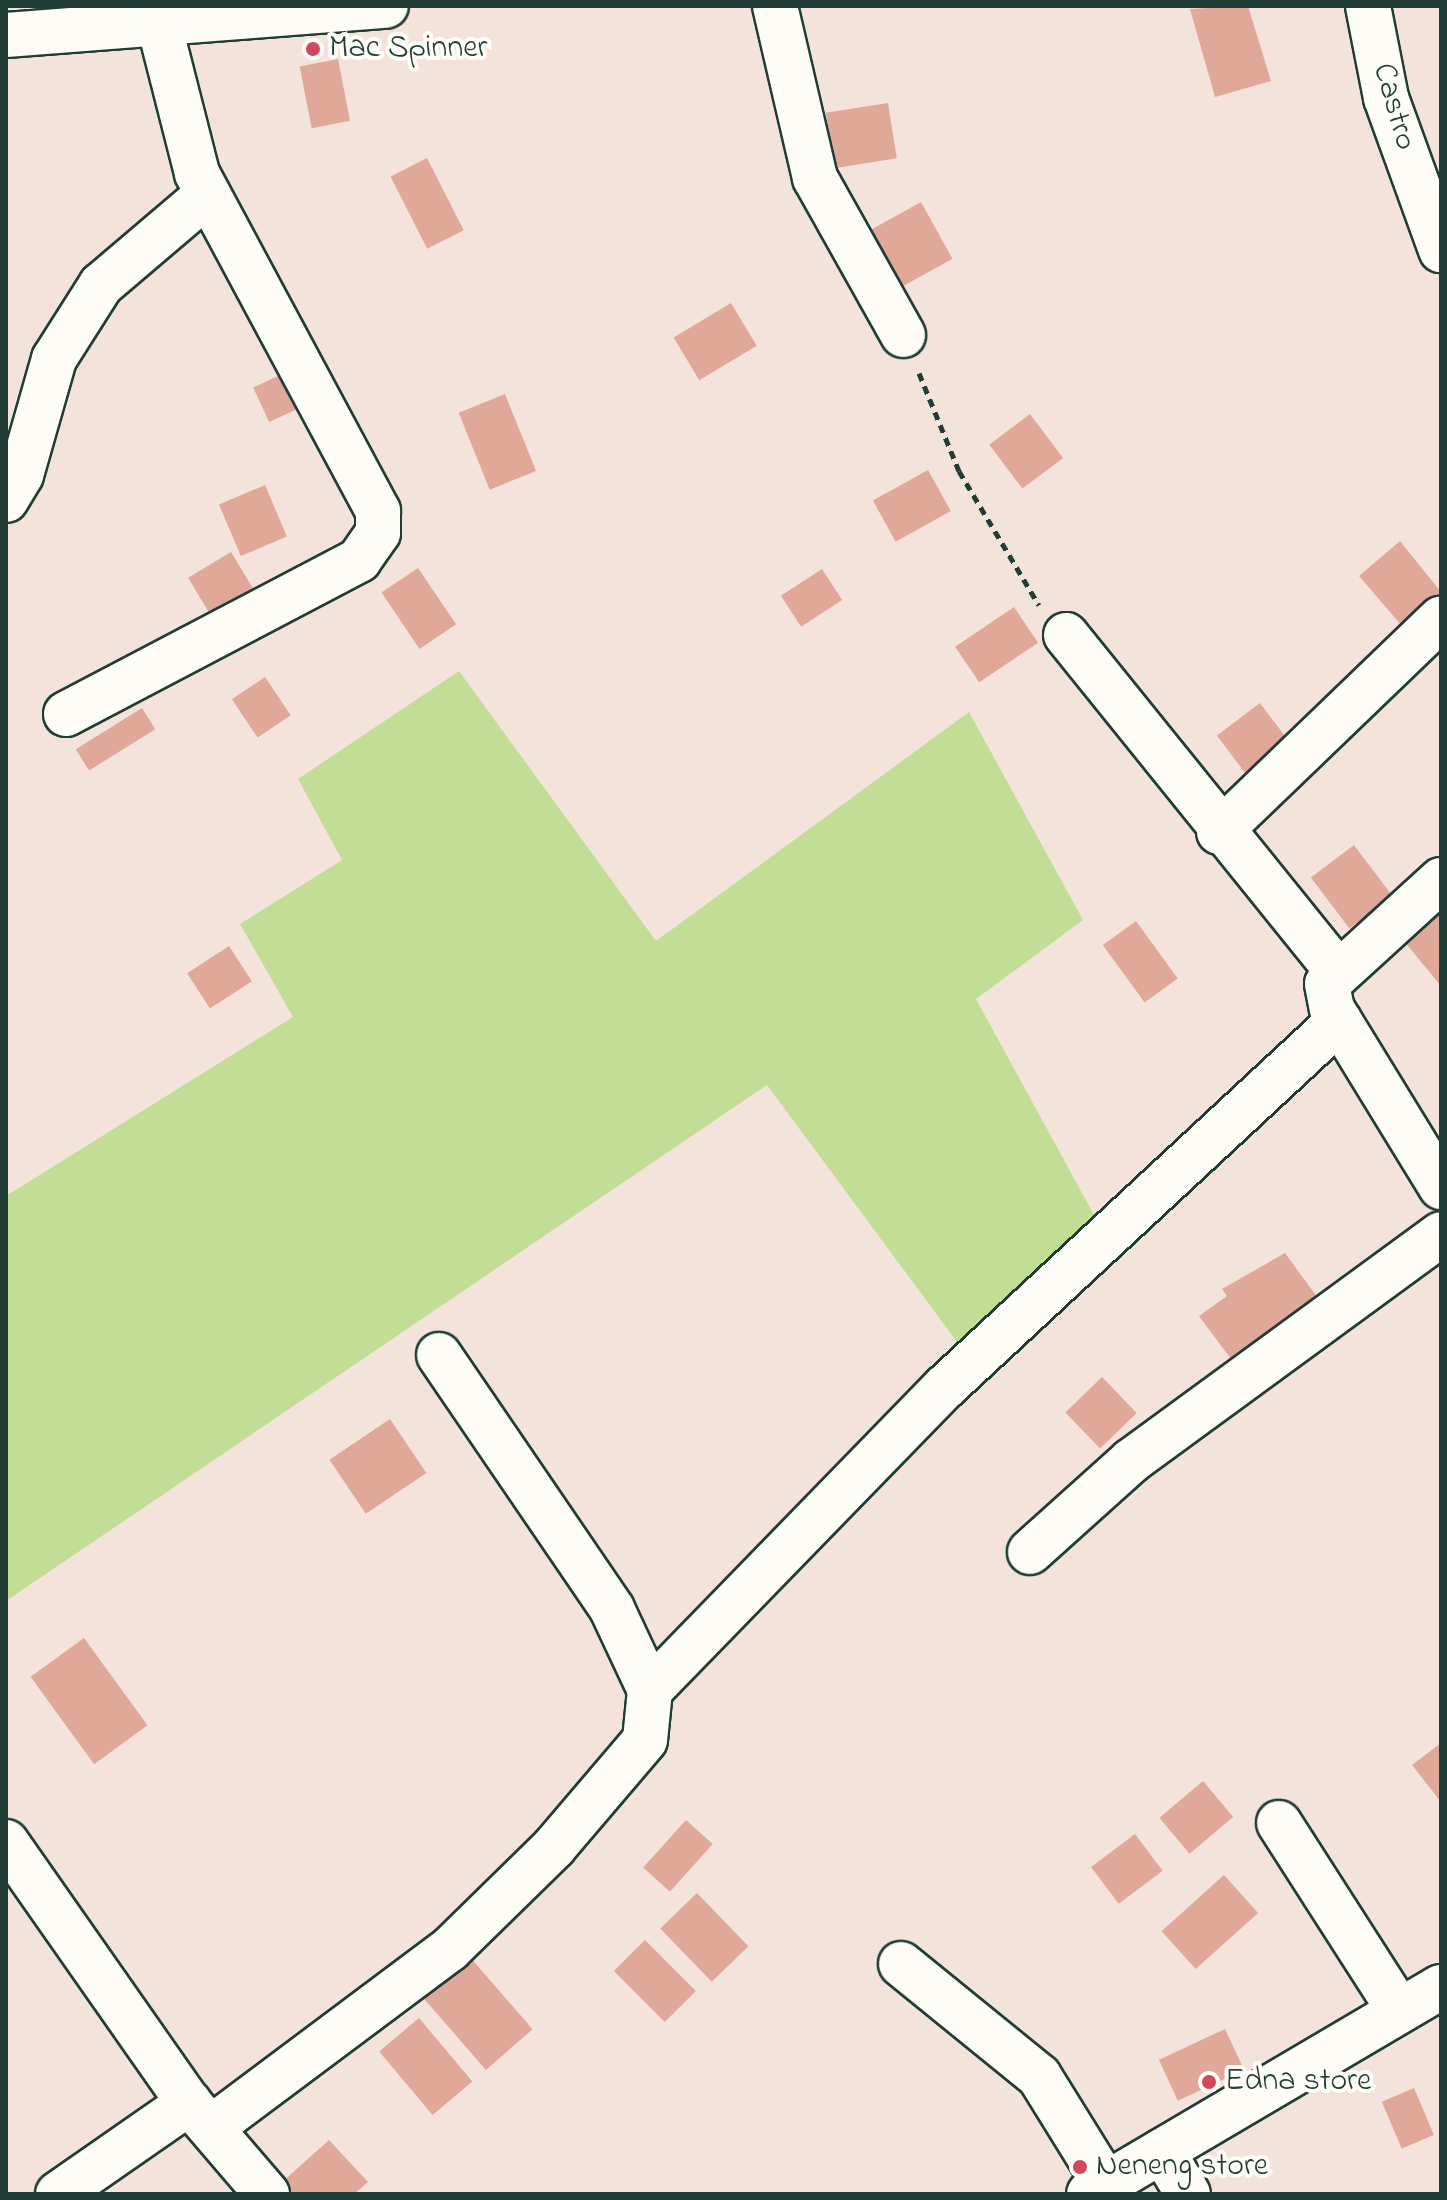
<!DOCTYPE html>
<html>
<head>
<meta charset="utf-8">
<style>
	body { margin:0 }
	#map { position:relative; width:1447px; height:2200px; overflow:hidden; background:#f4e3da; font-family:"Indie Flower",sans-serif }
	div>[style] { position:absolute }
	.green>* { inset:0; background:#c2de96 }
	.building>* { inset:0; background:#e0a898; transform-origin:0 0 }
	.path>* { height:5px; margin-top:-2.5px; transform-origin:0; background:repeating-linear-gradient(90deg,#1f3d34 0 8px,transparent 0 14px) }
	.roads { filter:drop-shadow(2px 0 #1f3d34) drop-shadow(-2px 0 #1f3d34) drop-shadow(0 2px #1f3d34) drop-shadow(0 -2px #1f3d34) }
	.minor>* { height:44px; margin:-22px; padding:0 22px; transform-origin:22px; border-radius:22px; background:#fdfcf7 }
	.dots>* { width:22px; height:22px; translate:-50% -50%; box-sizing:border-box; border:4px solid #fdfcf7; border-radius:50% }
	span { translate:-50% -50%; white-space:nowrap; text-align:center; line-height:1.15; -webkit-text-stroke:8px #fdfcf7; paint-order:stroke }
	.poi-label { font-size:32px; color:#1f3d34 }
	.left { translate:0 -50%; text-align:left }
	.street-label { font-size:32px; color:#1f3d34 }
	.frame { position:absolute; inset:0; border:8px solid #1f3d34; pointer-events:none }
</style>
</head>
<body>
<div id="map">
	<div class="green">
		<div style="clip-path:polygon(459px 671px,656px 941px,969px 712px,1083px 920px,976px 999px,1105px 1235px,966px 1354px,767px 1085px,6px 1601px,6px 1196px,293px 1017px,240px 924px,342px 860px,298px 779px)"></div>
	</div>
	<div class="building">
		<div style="clip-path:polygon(1248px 6px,1271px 81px,1215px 97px,1190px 9px)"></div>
		<div style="left:338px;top:59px;width:63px;height:39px;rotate:79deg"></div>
		<div style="left:888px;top:103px;width:56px;height:63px;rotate:81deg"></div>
		<div style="left:427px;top:158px;width:81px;height:41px;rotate:63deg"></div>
		<div style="left:921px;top:202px;width:65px;height:68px;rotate:61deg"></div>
		<div style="left:731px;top:303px;width:50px;height:67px;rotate:59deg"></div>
		<div style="left:293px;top:369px;width:38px;height:44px;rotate:65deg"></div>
		<div style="left:505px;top:394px;width:83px;height:50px;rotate:68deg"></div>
		<div style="left:1030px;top:414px;width:55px;height:51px;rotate:53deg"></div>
		<div style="left:928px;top:470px;width:47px;height:63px;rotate:61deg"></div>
		<div style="left:265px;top:485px;width:56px;height:50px;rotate:67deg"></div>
		<div style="clip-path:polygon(1400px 541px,1441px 592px,1441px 607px,1408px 633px,1359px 576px)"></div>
		<div style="left:231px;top:552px;width:55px;height:50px;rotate:59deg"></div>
		<div style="left:418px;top:568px;width:68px;height:44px;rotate:56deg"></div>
		<div style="left:822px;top:569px;width:37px;height:49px;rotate:57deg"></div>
		<div style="left:1014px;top:607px;width:43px;height:71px;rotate:56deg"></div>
		<div style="left:265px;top:677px;width:46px;height:40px;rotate:56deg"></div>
		<div style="left:1260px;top:703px;width:53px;height:54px;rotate:53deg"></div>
		<div style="left:142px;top:708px;width:25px;height:78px;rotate:58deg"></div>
		<div style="left:1354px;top:845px;width:64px;height:54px;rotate:53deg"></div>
		<div style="clip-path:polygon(1441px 909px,1441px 986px,1403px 940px)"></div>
		<div style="left:1136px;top:921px;width:71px;height:41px;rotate:54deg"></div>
		<div style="left:229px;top:946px;width:42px;height:50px;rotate:57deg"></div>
		<div style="clip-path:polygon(1285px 1253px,1320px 1301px,1234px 1363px,1199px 1316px,1227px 1296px,1222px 1289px)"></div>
		<div style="left:1102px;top:1377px;width:50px;height:51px;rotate:46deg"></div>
		<div style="left:390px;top:1419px;width:65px;height:73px;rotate:56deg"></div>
		<div style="left:84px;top:1638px;width:108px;height:66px;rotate:54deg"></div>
		<div style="clip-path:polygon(1441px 1743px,1441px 1802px,1412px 1765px)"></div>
		<div style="left:1203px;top:1781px;width:47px;height:57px;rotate:50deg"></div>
		<div style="left:686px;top:1820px;width:36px;height:64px;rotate:42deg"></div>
		<div style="left:1135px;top:1834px;width:46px;height:55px;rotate:53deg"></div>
		<div style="left:1224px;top:1875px;width:51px;height:84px;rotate:48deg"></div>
		<div style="left:697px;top:1893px;width:74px;height:51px;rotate:46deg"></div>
		<div style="left:645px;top:1940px;width:72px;height:44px;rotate:45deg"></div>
		<div style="left:469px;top:1956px;width:97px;height:62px;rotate:49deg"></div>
		<div style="left:419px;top:2018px;width:83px;height:52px;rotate:50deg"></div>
		<div style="left:1225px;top:2029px;width:45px;height:73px;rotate:65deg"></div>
		<div style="left:1414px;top:2088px;width:51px;height:35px;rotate:67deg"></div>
		<div style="clip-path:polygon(329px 2140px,368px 2182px,354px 2194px,292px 2194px,281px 2183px)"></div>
	</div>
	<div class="path">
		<div style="left:919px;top:373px;width:106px;rotate:67.8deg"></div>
		<div style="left:959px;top:471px;width:156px;rotate:59.2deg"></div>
	</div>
	<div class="roads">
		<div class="minor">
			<div style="left:775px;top:6px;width:177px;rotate:76.9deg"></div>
			<div style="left:815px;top:178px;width:180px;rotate:60.7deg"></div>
			<div style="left:1368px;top:6px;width:94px;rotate:78.9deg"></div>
			<div style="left:1386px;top:98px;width:162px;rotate:70.1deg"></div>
			<div style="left:6px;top:35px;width:381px;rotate:-4.4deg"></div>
			<div style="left:6px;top:500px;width:29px;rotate:-59deg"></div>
			<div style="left:21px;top:475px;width:121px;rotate:-74.1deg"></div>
			<div style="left:54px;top:359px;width:88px;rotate:-57.6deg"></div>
			<div style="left:101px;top:285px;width:140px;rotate:-40.4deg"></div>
			<div style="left:1066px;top:635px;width:434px;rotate:51.1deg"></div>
			<div style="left:66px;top:714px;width:331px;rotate:-27.7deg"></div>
			<div style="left:359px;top:560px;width:33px;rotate:-55deg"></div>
			<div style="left:378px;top:533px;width:22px;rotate:-90deg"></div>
			<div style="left:378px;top:511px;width:383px;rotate:-118.2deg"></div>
			<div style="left:197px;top:173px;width:154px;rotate:-104.3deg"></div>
			<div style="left:1219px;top:832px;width:308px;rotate:-43.9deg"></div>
			<div style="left:1441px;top:880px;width:154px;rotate:137.6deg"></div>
			<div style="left:1327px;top:984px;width:25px;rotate:79deg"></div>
			<div style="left:1332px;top:1009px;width:209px;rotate:58.5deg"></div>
			<div style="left:439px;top:1355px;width:307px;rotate:55.7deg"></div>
			<div style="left:612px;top:1609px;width:89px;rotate:64.9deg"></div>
			<div style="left:1030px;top:1552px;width:136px;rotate:-42deg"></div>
			<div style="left:1131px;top:1461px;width:384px;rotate:-36.2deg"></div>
			<div style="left:1279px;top:1823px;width:219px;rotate:57.3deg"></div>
			<div style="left:6px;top:1842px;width:319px;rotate:55deg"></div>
			<div style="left:189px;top:2103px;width:120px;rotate:49.4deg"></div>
			<div style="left:901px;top:1964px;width:178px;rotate:39.1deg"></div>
			<div style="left:1039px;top:2076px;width:127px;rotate:58.2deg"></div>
			<div style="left:212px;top:2127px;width:297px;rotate:-36.8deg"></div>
			<div style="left:450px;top:1949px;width:146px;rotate:-44.4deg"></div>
			<div style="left:554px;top:1847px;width:140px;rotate:-49.6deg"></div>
			<div style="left:645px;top:1740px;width:50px;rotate:-84.3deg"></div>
			<div style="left:650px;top:1690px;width:423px;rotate:-45.8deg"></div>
			<div style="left:945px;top:1387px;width:538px;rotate:-42.89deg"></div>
			<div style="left:1162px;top:2151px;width:50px;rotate:58.8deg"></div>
			<div style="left:58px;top:2194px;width:160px;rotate:-34.8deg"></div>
			<div style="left:1089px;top:2194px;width:408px;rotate:-30.5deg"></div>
		</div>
	</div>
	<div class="dots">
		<div style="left:313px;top:49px;background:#d1495b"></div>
		<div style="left:1209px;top:2082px;background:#d1495b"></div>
		<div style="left:1080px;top:2167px;background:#d1495b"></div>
	</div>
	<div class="poi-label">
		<span class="left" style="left:329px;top:49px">Mac Spinner</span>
		<span class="left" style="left:1225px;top:2082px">Edna store</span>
		<span class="left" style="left:1096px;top:2167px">Neneng store</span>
	</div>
	<div class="street-label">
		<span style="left:1393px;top:107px;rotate:74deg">Castro</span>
	</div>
	<div class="frame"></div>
</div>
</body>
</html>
